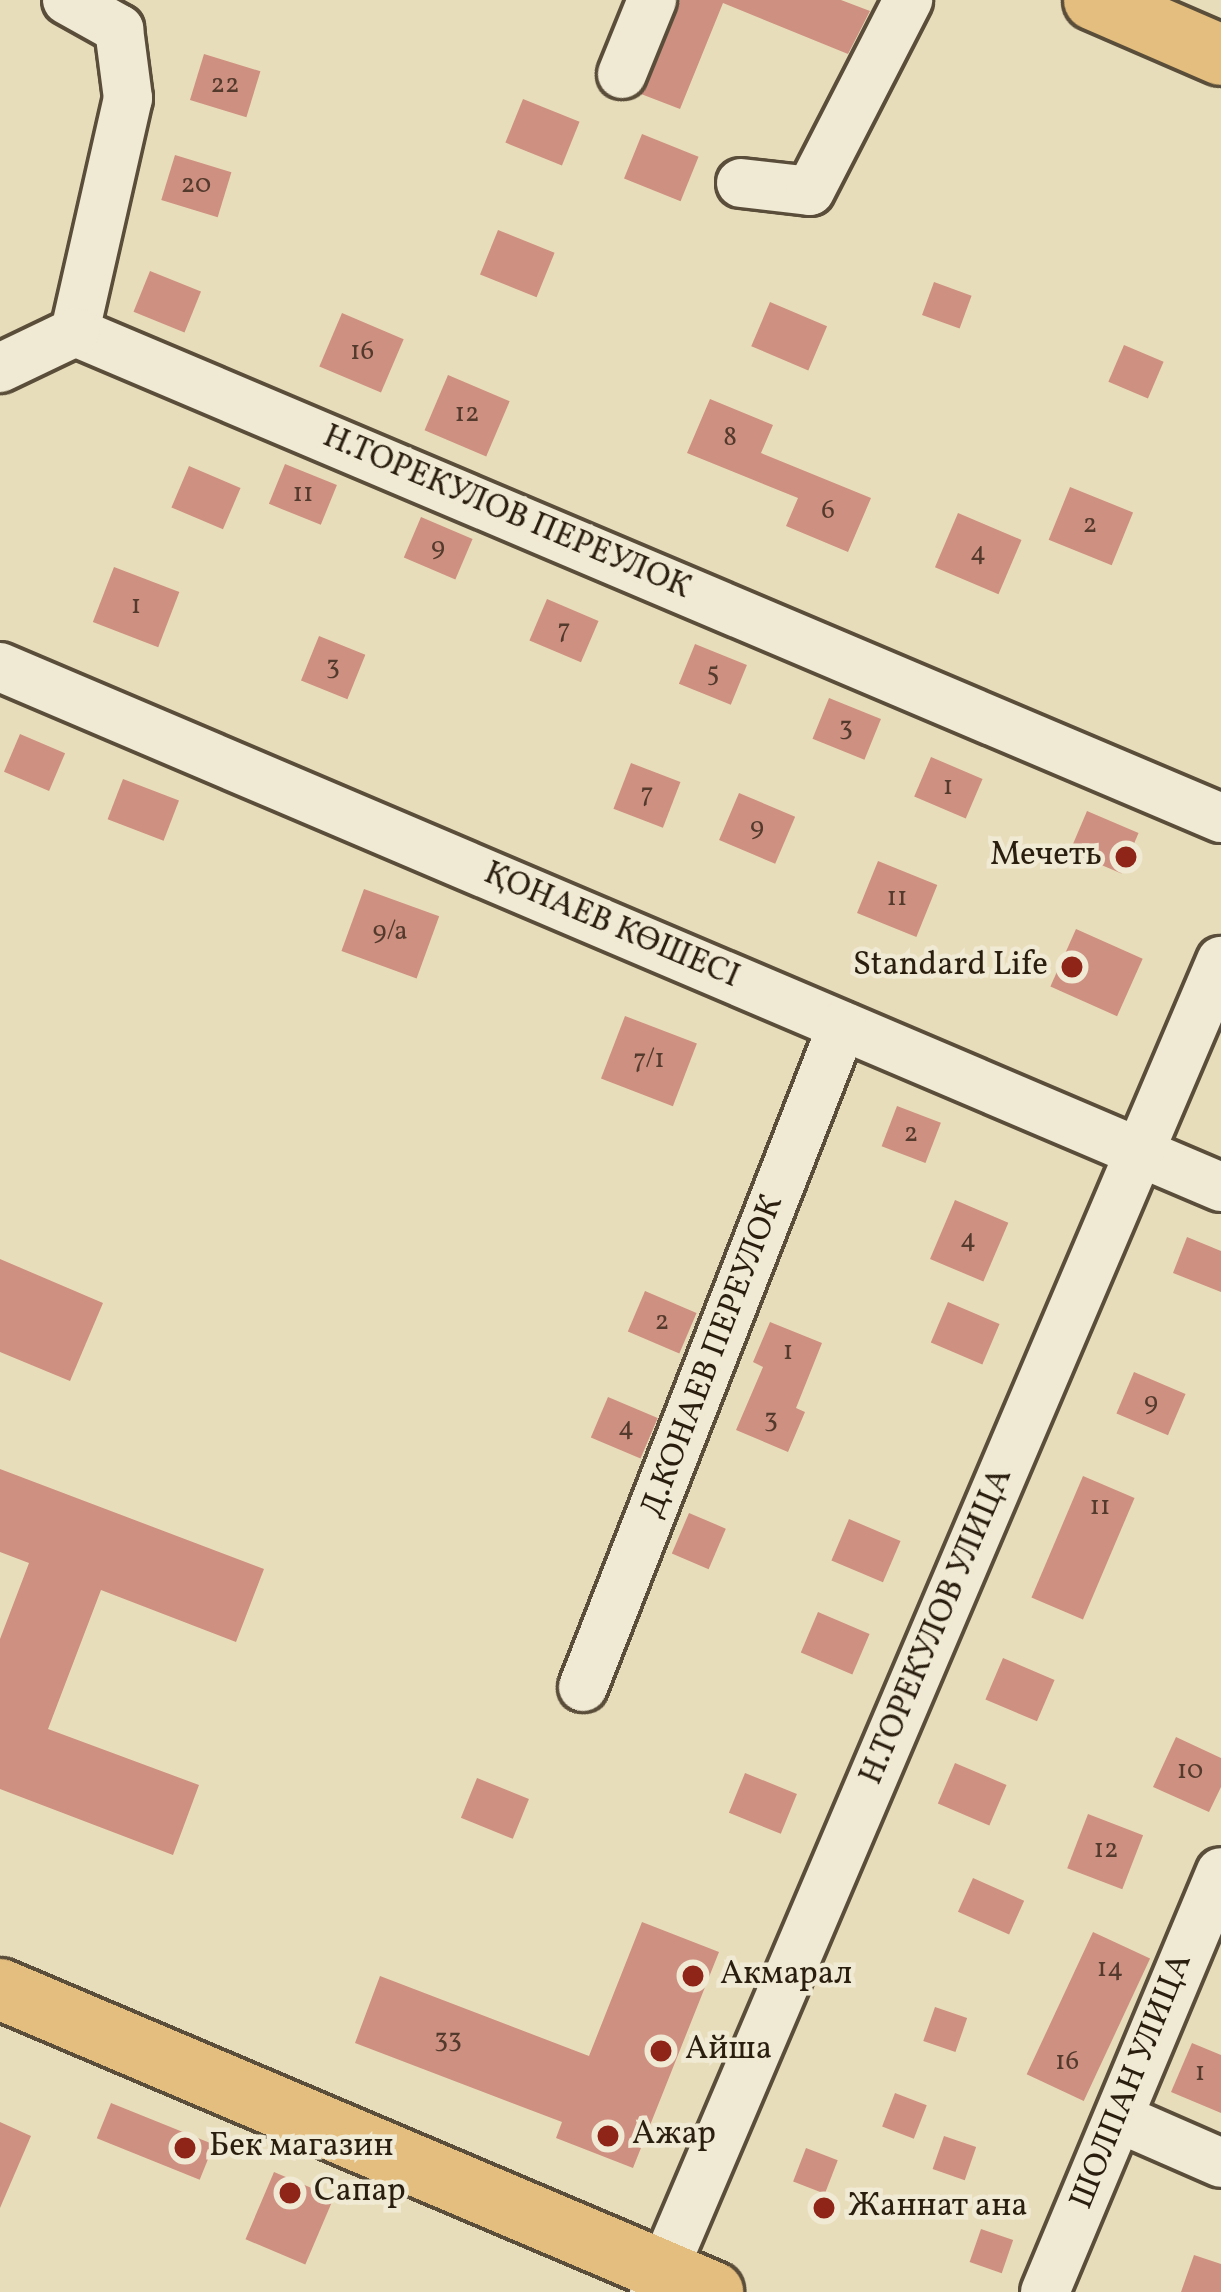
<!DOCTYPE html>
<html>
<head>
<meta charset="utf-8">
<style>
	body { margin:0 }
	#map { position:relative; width:1221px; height:2292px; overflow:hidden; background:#e8ddbb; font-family:Vollkorn,serif }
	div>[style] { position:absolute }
	.building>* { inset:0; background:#ce9081; transform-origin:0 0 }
	.roads { filter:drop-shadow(3px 0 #5a4e3a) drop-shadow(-3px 0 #5a4e3a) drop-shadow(0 3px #5a4e3a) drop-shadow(0 -3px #5a4e3a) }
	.minor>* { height:48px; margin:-24px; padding:0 24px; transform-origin:24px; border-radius:24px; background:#f0e9d3 }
	.major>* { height:60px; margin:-30px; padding:0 30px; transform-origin:30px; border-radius:30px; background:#e4be7e }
	.dots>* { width:33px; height:33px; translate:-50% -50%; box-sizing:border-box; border:6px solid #f0e9d3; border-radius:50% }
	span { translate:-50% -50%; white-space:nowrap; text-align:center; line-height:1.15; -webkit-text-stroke:9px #f0e9d3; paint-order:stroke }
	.number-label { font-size:27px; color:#533a2c }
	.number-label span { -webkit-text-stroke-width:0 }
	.street-label { font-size:33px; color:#2a1e0f }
	.poi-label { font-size:33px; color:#2a1e0f }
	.right { translate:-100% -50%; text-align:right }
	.left { translate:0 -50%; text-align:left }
</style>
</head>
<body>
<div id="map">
	<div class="building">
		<div style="clip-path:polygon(680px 0,841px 0,870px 11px,848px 54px,723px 3px,680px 109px,641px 94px)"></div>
		<div style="left:204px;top:54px;width:59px;height:48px;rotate:17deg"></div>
		<div style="left:523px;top:99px;width:61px;height:47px;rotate:22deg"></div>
		<div style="left:642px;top:134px;width:61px;height:48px;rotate:22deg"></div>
		<div style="left:175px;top:155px;width:59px;height:47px;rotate:17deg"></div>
		<div style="left:498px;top:230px;width:61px;height:48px;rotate:22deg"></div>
		<div style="left:150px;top:271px;width:55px;height:44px;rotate:22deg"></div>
		<div style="left:934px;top:282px;width:40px;height:35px;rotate:20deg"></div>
		<div style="left:770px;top:302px;width:62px;height:48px;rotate:23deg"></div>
		<div style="left:342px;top:313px;width:67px;height:58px;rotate:23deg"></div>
		<div style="left:1124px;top:345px;width:43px;height:40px;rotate:23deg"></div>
		<div style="left:448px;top:375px;width:67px;height:60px;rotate:23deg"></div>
		<div style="clip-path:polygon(710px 399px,773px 425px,761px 453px,871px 498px,848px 552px,786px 526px,798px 498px,687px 453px)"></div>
		<div style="left:285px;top:464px;width:56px;height:43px;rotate:22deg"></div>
		<div style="left:189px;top:466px;width:56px;height:45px;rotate:23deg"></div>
		<div style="left:1070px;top:487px;width:68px;height:57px;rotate:22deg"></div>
		<div style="left:958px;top:513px;width:69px;height:59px;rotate:23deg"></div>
		<div style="left:421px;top:517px;width:56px;height:44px;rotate:23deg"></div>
		<div style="left:114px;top:567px;width:70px;height:59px;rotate:21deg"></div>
		<div style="left:547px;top:599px;width:56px;height:45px;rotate:23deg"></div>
		<div style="left:319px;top:636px;width:50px;height:48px;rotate:22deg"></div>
		<div style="left:695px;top:644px;width:56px;height:43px;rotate:22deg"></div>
		<div style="left:829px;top:698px;width:56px;height:44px;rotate:22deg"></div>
		<div style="left:20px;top:734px;width:49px;height:41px;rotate:23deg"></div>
		<div style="left:931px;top:757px;width:56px;height:43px;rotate:23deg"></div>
		<div style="left:631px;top:763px;width:53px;height:49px;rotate:21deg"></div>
		<div style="left:123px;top:779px;width:60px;height:43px;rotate:21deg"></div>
		<div style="left:739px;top:793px;width:61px;height:51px;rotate:23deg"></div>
		<div style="left:1087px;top:811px;width:56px;height:44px;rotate:23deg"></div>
		<div style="left:878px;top:861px;width:64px;height:56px;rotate:22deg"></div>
		<div style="left:364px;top:889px;width:80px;height:66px;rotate:20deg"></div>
		<div style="left:1076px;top:929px;width:73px;height:63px;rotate:24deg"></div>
		<div style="left:625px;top:1016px;width:77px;height:67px;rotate:21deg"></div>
		<div style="left:897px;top:1106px;width:47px;height:43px;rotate:21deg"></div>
		<div style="left:955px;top:1200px;width:58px;height:64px;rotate:23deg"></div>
		<div style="clip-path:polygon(1187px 1237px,1221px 1251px,1221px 1292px,1173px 1273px)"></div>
		<div style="clip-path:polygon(0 1259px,103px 1303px,70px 1381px,0 1352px)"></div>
		<div style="left:645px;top:1291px;width:56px;height:44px;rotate:23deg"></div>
		<div style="left:948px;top:1302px;width:56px;height:44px;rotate:23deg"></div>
		<div style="clip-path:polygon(770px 1322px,822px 1343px,796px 1408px,805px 1412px,788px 1452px,736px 1430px,763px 1367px,753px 1362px)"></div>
		<div style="left:1134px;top:1372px;width:56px;height:45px;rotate:23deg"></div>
		<div style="left:608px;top:1397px;width:54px;height:44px;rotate:23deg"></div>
		<div style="clip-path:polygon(0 1469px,264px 1569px,236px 1642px,101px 1590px,48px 1729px,199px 1785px,173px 1855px,0 1789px,0 1639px,29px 1563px,0 1552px)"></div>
		<div style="left:1083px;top:1476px;width:56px;height:132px;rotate:23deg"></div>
		<div style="left:689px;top:1513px;width:40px;height:44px;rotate:23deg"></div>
		<div style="left:849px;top:1519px;width:56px;height:45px;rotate:23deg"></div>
		<div style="left:818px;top:1612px;width:56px;height:44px;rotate:23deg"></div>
		<div style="left:1003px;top:1658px;width:56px;height:45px;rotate:23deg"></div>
		<div style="clip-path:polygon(1176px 1737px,1221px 1758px,1221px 1787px,1209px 1812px,1153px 1787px)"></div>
		<div style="left:955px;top:1763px;width:56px;height:44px;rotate:23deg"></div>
		<div style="left:745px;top:1773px;width:56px;height:43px;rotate:22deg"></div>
		<div style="left:477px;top:1778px;width:56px;height:43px;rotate:22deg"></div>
		<div style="left:1088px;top:1814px;width:59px;height:58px;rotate:21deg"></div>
		<div style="left:973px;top:1878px;width:56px;height:37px;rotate:24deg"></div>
		<div style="clip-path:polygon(642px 1922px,719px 1952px,633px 2168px,556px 2138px,562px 2122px,355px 2043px,380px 1976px,589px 2056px)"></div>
		<div style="left:1093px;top:1932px;width:63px;height:157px;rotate:25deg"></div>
		<div style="left:935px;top:2007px;width:34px;height:36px;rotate:19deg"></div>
		<div style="clip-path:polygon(1192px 2043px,1221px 2055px,1221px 2113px,1171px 2092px)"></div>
		<div style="left:895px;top:2093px;width:34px;height:36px;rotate:21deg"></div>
		<div style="left:111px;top:2103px;width:111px;height:38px;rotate:22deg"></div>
		<div style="clip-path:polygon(0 2122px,31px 2136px,0 2208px)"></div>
		<div style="left:944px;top:2136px;width:34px;height:35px;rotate:19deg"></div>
		<div style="left:806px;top:2148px;width:34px;height:36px;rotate:21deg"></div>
		<div style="left:274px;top:2172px;width:65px;height:73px;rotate:23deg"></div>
		<div style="left:981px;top:2229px;width:34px;height:35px;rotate:19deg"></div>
		<div style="clip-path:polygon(1194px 2255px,1221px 2264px,1221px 2292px,1181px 2292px)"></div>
	</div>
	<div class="roads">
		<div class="minor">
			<div style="left:67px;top:0;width:60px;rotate:29.1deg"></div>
			<div style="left:119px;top:29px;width:70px;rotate:82.6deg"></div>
			<div style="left:128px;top:98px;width:240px;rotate:102.8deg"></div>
			<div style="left:75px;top:332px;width:1245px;rotate:22.98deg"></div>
			<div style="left:622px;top:74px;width:80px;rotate:-67.9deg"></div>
			<div style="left:741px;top:183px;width:69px;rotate:6.6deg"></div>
			<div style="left:810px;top:191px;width:215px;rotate:-62.8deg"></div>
			<div style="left:0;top:368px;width:83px;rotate:-25.6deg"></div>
			<div style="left:0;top:667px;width:1327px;rotate:23.07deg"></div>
			<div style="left:583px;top:1687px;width:710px;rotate:-68.6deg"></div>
			<div style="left:1121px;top:2119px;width:109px;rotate:23.7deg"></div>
			<div style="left:654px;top:2292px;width:1447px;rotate:-66.93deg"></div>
			<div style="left:1045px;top:2292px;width:455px;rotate:-67.3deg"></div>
		</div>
		<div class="major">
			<div style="left:1094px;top:0;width:138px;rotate:23.4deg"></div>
			<div style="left:0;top:1989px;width:775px;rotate:23.02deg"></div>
		</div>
	</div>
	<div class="dots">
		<div style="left:1126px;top:857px;background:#8f2418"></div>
		<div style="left:1072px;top:967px;background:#8f2418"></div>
		<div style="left:693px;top:1976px;background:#8f2418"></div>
		<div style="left:661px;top:2051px;background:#8f2418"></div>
		<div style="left:608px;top:2136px;background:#8f2418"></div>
		<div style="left:185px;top:2148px;background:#8f2418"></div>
		<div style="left:290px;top:2193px;background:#8f2418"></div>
		<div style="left:824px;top:2208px;background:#8f2418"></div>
	</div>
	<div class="number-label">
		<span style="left:225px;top:86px">22</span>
		<span style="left:196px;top:186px">20</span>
		<span style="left:362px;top:353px">16</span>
		<span style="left:467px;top:415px">12</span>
		<span style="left:730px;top:439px">8</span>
		<span style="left:303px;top:495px">11</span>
		<span style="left:828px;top:512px">6</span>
		<span style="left:1090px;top:526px">2</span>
		<span style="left:438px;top:549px">9</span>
		<span style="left:978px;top:554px">4</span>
		<span style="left:136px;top:607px">1</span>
		<span style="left:564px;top:631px">7</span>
		<span style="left:333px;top:668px">3</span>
		<span style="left:713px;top:675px">5</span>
		<span style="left:846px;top:729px">3</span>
		<span style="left:948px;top:788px">1</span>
		<span style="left:647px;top:795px">7</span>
		<span style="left:757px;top:829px">9</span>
		<span style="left:897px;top:899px">11</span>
		<span style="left:390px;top:933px">9/а</span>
		<span style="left:649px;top:1061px">7/1</span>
		<span style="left:911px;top:1135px">2</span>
		<span style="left:968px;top:1241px">4</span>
		<span style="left:662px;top:1323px">2</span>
		<span style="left:788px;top:1353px">1</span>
		<span style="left:1151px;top:1404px">9</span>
		<span style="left:771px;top:1421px">3</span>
		<span style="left:626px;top:1429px">4</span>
		<span style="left:1100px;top:1508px">11</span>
		<span style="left:1190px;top:1772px">10</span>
		<span style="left:1106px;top:1851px">12</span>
		<span style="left:1110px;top:1970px">14</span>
		<span style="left:448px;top:2041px">33</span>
		<span style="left:1067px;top:2063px">16</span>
		<span style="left:1200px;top:2074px">1</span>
	</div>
	<div class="street-label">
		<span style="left:506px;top:514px;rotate:23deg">Н.ТОРЕКУЛОВ ПЕРЕУЛОК</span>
		<span style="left:611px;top:927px;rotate:23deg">ҚОНАЕВ КӨШЕСІ</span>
		<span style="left:714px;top:1357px;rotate:-69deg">Д.КОНАЕВ ПЕРЕУЛОК</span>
		<span style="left:938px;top:1627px;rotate:-67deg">Н.ТОРЕКУЛОВ УЛИЦА</span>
		<span style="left:1133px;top:2082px;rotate:-68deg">ШОЛПАН УЛИЦА</span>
	</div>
	<div class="poi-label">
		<span class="right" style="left:1102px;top:857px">Мечеть</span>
		<span class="right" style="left:1048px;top:967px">Standard Life</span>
		<span class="left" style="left:720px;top:1976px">Акмарал</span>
		<span class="left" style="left:685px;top:2051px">Айша</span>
		<span class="left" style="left:632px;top:2136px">Ажар</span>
		<span class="left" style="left:209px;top:2148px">Бек магазин</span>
		<span class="left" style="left:314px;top:2193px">Сапар</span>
		<span class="left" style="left:848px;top:2208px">Жаннат ана</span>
	</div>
</div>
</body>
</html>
